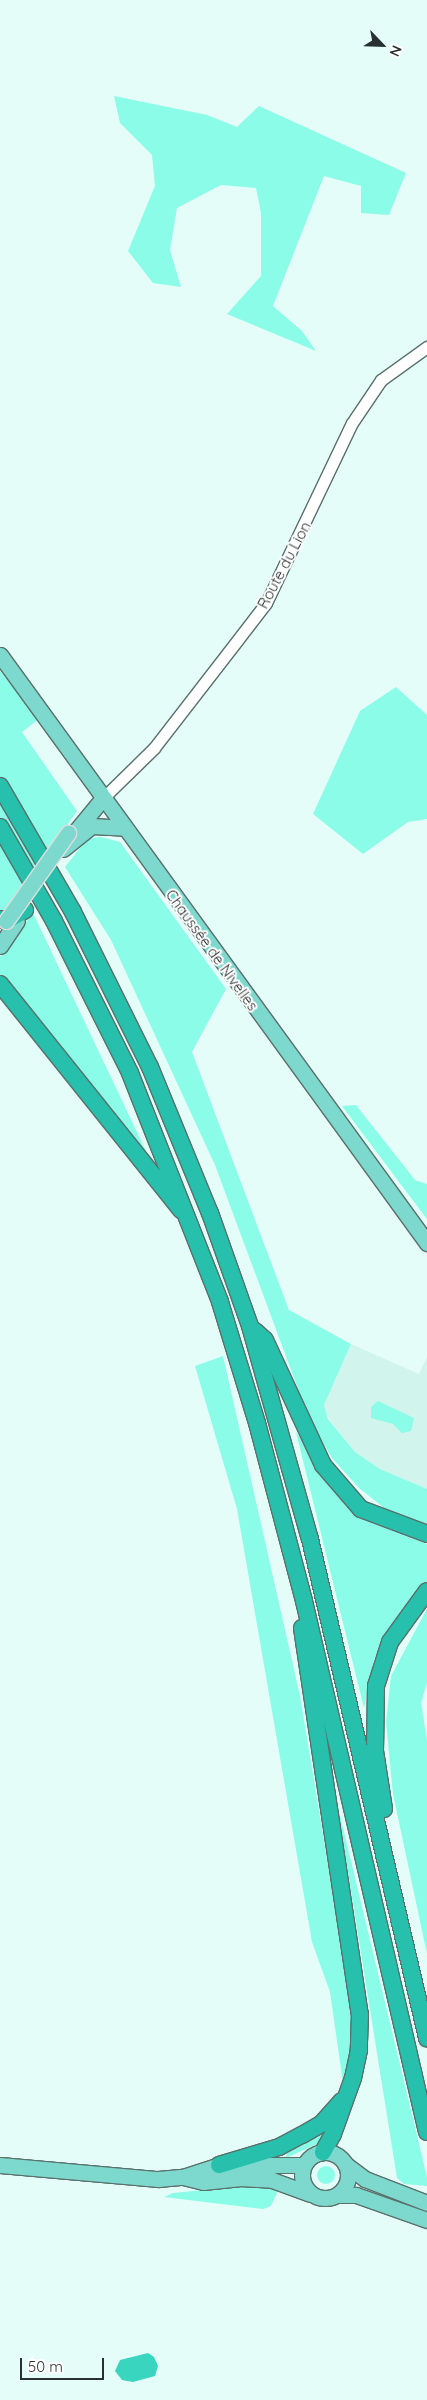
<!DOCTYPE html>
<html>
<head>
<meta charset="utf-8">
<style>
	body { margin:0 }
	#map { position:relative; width:427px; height:2400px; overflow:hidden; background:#e4fdf8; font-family:Quicksand,sans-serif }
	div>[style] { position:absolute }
	.built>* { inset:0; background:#d1f4ed }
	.green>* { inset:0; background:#8bfce8 }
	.round { border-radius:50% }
	.water>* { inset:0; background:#39d5bf }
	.roads { filter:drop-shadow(1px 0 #5a706b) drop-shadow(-1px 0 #5a706b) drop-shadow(0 1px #5a706b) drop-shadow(0 -1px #5a706b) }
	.minor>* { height:11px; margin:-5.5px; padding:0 5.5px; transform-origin:5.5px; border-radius:5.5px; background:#fff }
	.major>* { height:15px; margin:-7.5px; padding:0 7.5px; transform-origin:7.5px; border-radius:7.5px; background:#7dd9cd }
	.major>.ring { margin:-7.5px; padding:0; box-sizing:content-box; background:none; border:15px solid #7dd9cd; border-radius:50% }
	.highway>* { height:16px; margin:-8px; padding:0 8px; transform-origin:8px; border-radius:8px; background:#26c0ac }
	.bridges { filter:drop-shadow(1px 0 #dddede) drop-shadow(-1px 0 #dddede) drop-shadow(0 1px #dddede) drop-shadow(0 -1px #dddede) }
	.major-bridge>* { height:15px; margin:-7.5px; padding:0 7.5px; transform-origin:7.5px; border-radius:7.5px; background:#7dd9cd }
	span { translate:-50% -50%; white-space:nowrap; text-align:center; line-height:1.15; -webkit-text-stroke:4px #fff; paint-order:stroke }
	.street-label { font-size:15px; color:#28312f }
	.north { position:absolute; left:357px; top:20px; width:50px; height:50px; -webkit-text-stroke:4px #fff; paint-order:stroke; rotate:114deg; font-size:14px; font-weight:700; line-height:20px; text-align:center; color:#28312f }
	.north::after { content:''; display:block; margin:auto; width:18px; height:22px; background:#28312f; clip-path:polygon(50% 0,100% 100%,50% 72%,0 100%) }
	.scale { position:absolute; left:20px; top:2358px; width:84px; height:22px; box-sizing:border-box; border:2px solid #28312f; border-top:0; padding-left:6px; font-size:15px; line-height:18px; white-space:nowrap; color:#28312f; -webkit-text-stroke:4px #fff; paint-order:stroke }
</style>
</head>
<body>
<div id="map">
	<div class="built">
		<div style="clip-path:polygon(351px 1344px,419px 1374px,427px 1357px,427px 1489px,380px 1469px,355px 1452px,329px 1419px,324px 1405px)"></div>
	</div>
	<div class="green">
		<div style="clip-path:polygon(114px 96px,207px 115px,237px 127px,259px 106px,406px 173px,389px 215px,361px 213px,361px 186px,324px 176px,273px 306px,302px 331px,316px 351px,227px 314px,261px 276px,261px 213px,256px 188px,221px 185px,177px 208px,170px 250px,181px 287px,153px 283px,128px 251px,155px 186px,152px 155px,120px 123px)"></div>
		<div style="clip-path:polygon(0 671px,39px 719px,22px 732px,77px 811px,0 921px)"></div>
		<div style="clip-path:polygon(396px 687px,427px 715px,427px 819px,408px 822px,363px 854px,313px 814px,360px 711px)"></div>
		<div style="clip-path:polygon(101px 837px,120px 842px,226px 989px,192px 1052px,289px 1310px,351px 1344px,324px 1405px,328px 1419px,355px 1452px,380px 1469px,427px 1489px,427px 1524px,392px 1514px,359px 1488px,332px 1458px,310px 1421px,215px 1165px,111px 940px,65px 867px,88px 838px)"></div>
		<div style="clip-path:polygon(33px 913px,154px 1168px,0 977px,0 957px)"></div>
		<div style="clip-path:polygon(356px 1105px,415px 1180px,427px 1184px,427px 1219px,342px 1106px)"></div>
		<div style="clip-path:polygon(223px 1356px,300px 1696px,354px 2022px,351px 2055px,343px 2083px,330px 1992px,312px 1942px,237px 1509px,195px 1366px)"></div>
		<div style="clip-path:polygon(378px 1401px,414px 1418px,411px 1431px,402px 1433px,393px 1424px,371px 1418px,371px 1407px)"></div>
		<div style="clip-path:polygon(296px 1432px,360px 1518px,427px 1544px,427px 1587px,397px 1617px,374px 1659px,364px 1708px)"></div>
		<div style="clip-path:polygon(427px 1609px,427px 1683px,421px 1703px,427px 1740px,427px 1954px,393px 1794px,386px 1722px,391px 1676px)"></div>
		<div style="clip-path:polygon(337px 1803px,427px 2177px,427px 2186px,404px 2184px,397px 2178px)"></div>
		<div style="clip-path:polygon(323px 2133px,327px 2134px,319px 2143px,286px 2158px,287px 2152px)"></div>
		<div class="round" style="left:317px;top:2166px;width:18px;height:18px"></div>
		<div style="clip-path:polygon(234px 2187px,277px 2188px,277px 2193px,271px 2206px,263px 2209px,164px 2197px,173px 2193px)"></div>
	</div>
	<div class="water">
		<div style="clip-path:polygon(148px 2353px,154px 2357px,158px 2366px,155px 2376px,133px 2382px,122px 2380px,115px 2371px,120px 2360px)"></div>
	</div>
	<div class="roads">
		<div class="minor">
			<div style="left:103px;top:798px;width:71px;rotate:-44.4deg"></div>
			<div style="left:154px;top:748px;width:183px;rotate:-52.3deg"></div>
			<div style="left:266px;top:603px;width:199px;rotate:-64.5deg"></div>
			<div style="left:352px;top:423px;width:52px;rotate:-56deg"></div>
			<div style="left:381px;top:380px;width:57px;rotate:-35.7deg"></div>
		</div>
		<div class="major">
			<div style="left:0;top:655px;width:727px;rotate:54.01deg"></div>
			<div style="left:75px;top:832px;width:44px;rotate:-50.5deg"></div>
			<div style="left:63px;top:849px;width:36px;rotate:-39deg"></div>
			<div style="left:91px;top:826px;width:34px;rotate:3deg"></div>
			<div style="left:0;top:946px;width:30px;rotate:-56deg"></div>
			<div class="ring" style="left:302px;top:2152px;width:31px;height:31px"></div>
			<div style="left:345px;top:2164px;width:25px;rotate:37deg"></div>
			<div style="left:365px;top:2179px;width:66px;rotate:21.2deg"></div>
			<div style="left:0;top:2165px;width:159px;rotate:5.1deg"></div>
			<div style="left:158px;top:2179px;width:25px;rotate:-5deg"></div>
			<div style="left:183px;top:2177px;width:38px;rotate:-18deg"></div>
			<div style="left:219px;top:2165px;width:84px"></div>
			<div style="left:183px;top:2177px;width:21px;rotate:14deg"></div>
			<div style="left:203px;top:2182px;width:36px;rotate:-6deg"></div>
			<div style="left:239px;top:2178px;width:33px;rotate:3deg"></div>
			<div style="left:272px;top:2180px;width:40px;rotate:20.2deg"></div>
			<div style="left:337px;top:2195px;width:19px"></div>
			<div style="left:356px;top:2195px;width:75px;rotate:19.4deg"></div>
		</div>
		<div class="highway">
			<div style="left:0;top:786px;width:146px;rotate:59.9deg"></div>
			<div style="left:73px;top:912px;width:173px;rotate:63.6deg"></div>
			<div style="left:150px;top:1067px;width:158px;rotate:67.7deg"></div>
			<div style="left:210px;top:1213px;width:120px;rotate:70.5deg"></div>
			<div style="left:250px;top:1326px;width:221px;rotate:74.3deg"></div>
			<div style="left:310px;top:1539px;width:513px;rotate:76.8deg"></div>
			<div style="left:0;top:827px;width:108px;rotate:60.1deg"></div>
			<div style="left:54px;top:921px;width:170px;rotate:63.4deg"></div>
			<div style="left:130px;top:1073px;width:246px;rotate:68.5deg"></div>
			<div style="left:220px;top:1302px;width:127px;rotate:73deg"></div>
			<div style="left:257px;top:1423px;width:184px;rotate:75.2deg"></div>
			<div style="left:304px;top:1601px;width:545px;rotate:76.96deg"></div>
			<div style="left:2px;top:919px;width:4px;rotate:27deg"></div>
			<div style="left:6px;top:921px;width:22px;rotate:-30deg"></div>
			<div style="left:0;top:984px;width:290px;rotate:51.3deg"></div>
			<div style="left:255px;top:1331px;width:13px;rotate:42deg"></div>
			<div style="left:265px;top:1340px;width:138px;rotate:65.1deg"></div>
			<div style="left:323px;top:1465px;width:58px;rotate:49.2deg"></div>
			<div style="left:361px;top:1509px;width:71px;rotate:20.7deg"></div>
			<div style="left:302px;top:1628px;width:390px;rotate:81.5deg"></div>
			<div style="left:360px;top:2014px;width:36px;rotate:92deg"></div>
			<div style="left:359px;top:2050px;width:29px;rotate:102deg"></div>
			<div style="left:353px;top:2078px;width:59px;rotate:109.7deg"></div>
			<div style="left:333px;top:2134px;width:21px;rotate:119deg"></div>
			<div style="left:384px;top:1809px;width:59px;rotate:-98.8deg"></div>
			<div style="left:375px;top:1751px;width:65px;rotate:-89.1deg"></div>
			<div style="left:376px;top:1686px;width:46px;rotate:-72.3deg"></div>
			<div style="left:390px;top:1642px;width:63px;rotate:-54deg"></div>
			<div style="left:219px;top:2165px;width:63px;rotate:-16.7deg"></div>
			<div style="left:279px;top:2147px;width:26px;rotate:-28deg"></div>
			<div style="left:302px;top:2135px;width:22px;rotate:-30deg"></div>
			<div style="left:321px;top:2124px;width:31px;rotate:-48deg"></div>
		</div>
	</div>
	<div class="bridges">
		<div class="major-bridge">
			<div style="left:6px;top:921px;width:108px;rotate:-54.8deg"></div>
		</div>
	</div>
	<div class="street-label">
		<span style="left:284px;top:565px;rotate:-62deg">Route du Lion</span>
		<span style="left:212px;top:950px;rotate:54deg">Chaussée de Nivelles</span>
	</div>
	<div class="north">N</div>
	<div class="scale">50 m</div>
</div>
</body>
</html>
